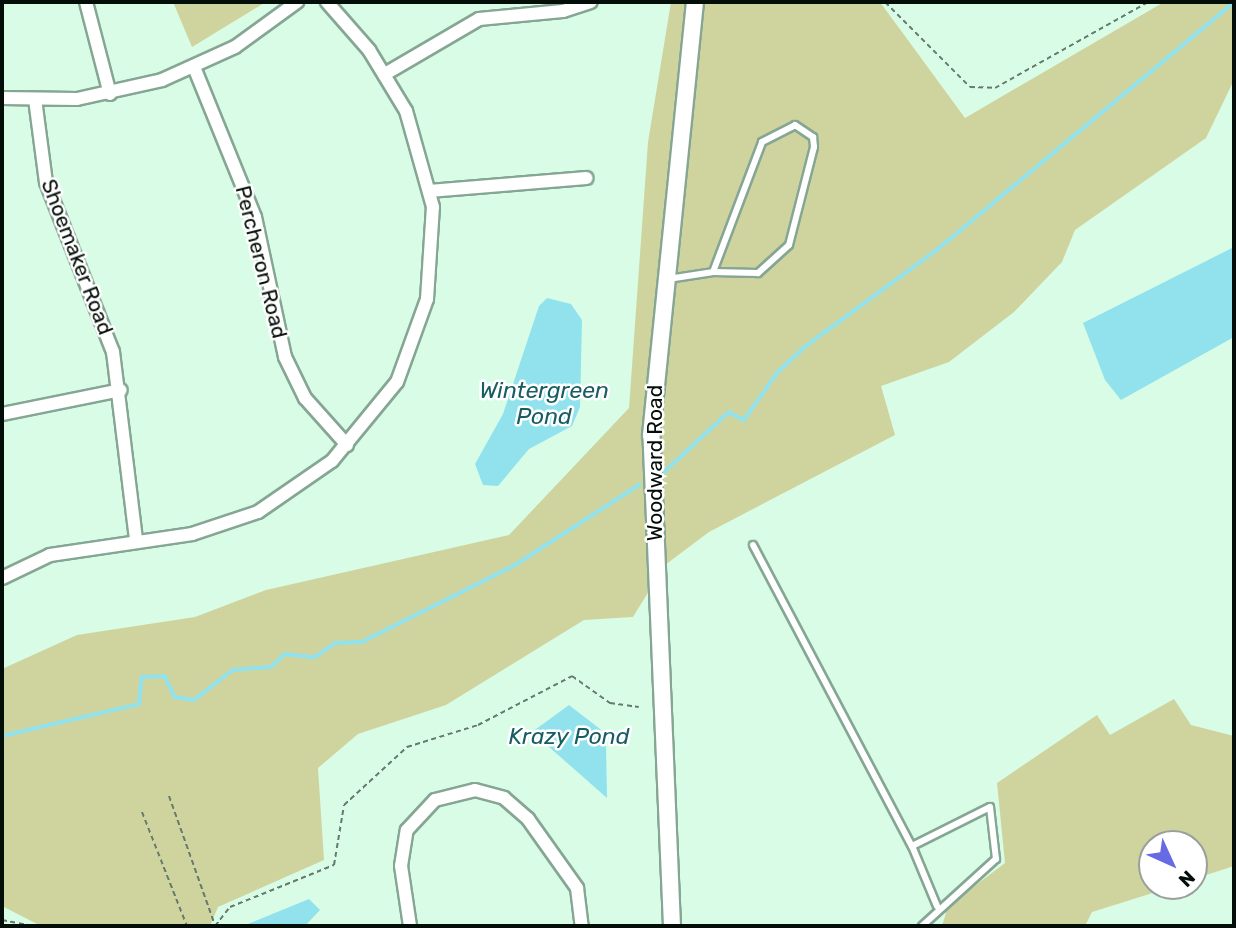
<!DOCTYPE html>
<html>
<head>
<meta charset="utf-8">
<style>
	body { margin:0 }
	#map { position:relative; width:1236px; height:928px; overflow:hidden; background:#d9fce7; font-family:Rubik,sans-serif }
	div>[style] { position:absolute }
	.green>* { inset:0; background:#cfd49f }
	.water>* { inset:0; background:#91e2ed }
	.stream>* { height:3.5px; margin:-1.75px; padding:0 1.75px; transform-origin:1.75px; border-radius:1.75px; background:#91e2ed }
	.path>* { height:2px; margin-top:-1px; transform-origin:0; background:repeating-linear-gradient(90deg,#657a6d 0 5px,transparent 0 8.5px) }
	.roads { filter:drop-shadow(2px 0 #86a694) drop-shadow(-2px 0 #86a694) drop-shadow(0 2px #86a694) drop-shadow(0 -2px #86a694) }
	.service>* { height:6px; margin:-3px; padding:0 3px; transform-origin:3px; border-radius:3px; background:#fff }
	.minor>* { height:12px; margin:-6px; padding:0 6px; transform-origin:6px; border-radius:6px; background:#fff }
	.tertiary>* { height:16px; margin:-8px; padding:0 8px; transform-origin:8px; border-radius:8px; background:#fff }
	span { translate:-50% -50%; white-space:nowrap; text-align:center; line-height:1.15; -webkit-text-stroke:5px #fff; paint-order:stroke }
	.street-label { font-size:21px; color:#040e08 }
	.water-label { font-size:23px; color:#185c64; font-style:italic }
	.frame { position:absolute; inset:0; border:4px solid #040e08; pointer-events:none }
	.north { position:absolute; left:1138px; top:830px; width:70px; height:70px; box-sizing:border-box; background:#fff; border:2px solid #9b9f9c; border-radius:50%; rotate:135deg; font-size:19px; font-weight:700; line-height:28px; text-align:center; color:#040e08 }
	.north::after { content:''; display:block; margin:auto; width:24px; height:32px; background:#666ae3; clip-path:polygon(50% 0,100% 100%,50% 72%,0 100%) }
</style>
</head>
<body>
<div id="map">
	<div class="green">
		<div style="clip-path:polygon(173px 2px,266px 2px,192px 47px)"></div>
		<div style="clip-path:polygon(671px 2px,880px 2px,965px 118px,1164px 2px,1234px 2px,1234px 80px,1206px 138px,1075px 230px,1062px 262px,1014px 312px,949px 362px,881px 386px,895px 435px,709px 532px,665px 565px,633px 617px,584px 620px,446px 705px,358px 734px,318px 768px,324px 860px,218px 907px,210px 926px,41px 926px,2px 906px,2px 669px,77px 635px,195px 617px,266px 590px,509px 535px,629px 408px,648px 142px)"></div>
		<div style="clip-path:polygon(1174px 699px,1191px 725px,1234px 736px,1234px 866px,1194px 879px,1194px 844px,1152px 844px,1152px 886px,1175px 886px,1092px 912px,1085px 926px,942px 926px,948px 906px,1005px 863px,997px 783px,1097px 715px,1110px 735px)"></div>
	</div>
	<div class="water">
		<div style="clip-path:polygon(1234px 247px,1234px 337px,1121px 400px,1105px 380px,1083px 323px)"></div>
		<div style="clip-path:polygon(547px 298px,571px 304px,582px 320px,580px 407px,572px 426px,529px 449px,498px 486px,483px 485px,475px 464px,503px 414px,539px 306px)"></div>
		<div style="clip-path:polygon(569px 705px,600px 729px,606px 743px,607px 798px,532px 732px)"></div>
		<div style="clip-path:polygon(309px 899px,320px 910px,305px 926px,243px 926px)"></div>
	</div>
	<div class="stream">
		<div style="left:662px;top:474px;width:91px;rotate:-42.8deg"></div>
		<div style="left:729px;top:412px;width:17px;rotate:28deg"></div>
		<div style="left:744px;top:420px;width:57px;rotate:-54.9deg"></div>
		<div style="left:777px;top:373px;width:40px;rotate:-43deg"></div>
		<div style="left:806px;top:346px;width:164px;rotate:-36.3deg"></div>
		<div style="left:938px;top:249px;width:386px;rotate:-39.8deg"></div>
		<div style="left:2px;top:736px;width:141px;rotate:-13.1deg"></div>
		<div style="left:139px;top:704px;width:27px;rotate:-84deg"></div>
		<div style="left:142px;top:677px;width:23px;rotate:-2deg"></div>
		<div style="left:165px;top:676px;width:23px;rotate:65deg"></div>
		<div style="left:175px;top:697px;width:19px;rotate:9deg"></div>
		<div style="left:194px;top:700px;width:49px;rotate:-37.6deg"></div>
		<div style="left:233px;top:670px;width:38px;rotate:-5deg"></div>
		<div style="left:271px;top:667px;width:19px;rotate:-43deg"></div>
		<div style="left:285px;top:654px;width:30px;rotate:6deg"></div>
		<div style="left:315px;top:657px;width:25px;rotate:-34deg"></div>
		<div style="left:336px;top:643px;width:26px;rotate:-2deg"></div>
		<div style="left:362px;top:642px;width:171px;rotate:-26.7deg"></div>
		<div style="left:515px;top:565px;width:148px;rotate:-32.8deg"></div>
	</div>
	<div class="path">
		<div style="left:885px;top:2px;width:120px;rotate:45deg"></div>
		<div style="left:970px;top:87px;width:25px;rotate:2deg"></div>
		<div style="left:995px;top:88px;width:176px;rotate:-29.3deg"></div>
		<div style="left:169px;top:796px;width:137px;rotate:70.4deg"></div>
		<div style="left:142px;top:812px;width:123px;rotate:68.5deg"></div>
		<div style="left:2px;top:920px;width:33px;rotate:11deg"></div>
		<div style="left:215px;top:926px;width:24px;rotate:-52deg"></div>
		<div style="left:230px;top:907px;width:112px;rotate:-22deg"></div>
		<div style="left:334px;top:865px;width:61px;rotate:-80.5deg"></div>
		<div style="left:344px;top:805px;width:86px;rotate:-42.6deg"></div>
		<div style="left:407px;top:747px;width:74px;rotate:-17.2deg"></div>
		<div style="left:478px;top:725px;width:106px;rotate:-27.5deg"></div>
		<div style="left:572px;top:676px;width:47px;rotate:35.4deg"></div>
		<div style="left:610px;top:703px;width:29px;rotate:8deg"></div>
	</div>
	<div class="roads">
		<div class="service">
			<div style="left:668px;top:279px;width:46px;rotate:-8.8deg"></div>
			<div style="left:713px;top:272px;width:139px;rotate:-69.3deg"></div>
			<div style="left:762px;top:142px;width:37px;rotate:-27deg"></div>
			<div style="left:795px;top:125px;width:22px;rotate:34deg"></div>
			<div style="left:813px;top:137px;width:10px;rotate:84deg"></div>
			<div style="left:814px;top:147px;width:101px;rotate:104.3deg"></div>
			<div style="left:789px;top:245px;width:42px;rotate:137.9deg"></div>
			<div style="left:758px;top:273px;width:45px;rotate:-178.7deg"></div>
			<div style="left:753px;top:545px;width:340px;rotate:62.2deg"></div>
			<div style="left:922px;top:926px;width:100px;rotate:-42.2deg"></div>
			<div style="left:996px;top:859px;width:52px;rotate:-96.6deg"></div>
			<div style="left:990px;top:807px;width:87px;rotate:153.4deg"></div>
			<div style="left:912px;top:846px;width:65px;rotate:67.4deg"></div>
		</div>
		<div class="minor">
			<div style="left:86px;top:2px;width:95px;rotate:75.4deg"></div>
			<div style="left:194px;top:67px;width:162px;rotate:67.9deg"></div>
			<div style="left:255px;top:217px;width:143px;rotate:77.9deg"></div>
			<div style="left:285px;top:357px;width:46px;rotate:64deg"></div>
			<div style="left:305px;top:398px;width:63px;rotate:48.2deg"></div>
			<div style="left:385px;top:74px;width:109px;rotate:-30.3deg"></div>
			<div style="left:479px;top:19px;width:84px;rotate:-5.4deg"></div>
			<div style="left:563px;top:11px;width:29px;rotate:-18deg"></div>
			<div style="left:2px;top:98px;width:75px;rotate:0.8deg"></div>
			<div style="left:77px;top:99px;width:87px;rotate:-12.6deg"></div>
			<div style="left:162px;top:80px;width:80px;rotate:-24.3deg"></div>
			<div style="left:235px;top:47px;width:77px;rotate:-36deg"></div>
			<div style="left:35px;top:99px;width:84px;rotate:82.5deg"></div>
			<div style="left:46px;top:182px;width:183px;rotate:68.5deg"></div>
			<div style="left:113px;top:352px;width:189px;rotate:83deg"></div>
			<div style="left:429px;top:191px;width:158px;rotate:-4.7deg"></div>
			<div style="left:2px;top:414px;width:121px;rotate:-11.4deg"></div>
			<div style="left:2px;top:578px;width:53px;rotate:-25.6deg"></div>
			<div style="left:50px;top:555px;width:144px;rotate:-8.4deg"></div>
			<div style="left:192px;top:534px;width:70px;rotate:-18.4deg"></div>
			<div style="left:258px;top:512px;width:90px;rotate:-34.6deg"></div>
			<div style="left:332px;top:461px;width:102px;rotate:-50.6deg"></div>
			<div style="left:397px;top:382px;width:88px;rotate:-70.1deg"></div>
			<div style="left:427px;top:299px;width:92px;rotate:-86.3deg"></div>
			<div style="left:433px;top:207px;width:100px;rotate:-105.7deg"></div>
			<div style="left:406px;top:111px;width:71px;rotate:-121.2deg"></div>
			<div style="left:369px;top:50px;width:64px;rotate:-131.2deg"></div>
			<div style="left:410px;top:926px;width:61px;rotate:-98.5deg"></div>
			<div style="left:401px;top:866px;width:36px;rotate:-81deg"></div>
			<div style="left:407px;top:830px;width:41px;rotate:-47deg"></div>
			<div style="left:435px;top:800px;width:41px;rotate:-14deg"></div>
			<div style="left:475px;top:790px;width:30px;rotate:15deg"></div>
			<div style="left:504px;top:798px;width:32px;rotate:41deg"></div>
			<div style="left:528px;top:819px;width:85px;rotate:54.6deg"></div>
			<div style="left:577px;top:888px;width:38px;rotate:83deg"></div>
		</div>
		<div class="tertiary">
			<div style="left:672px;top:926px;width:491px;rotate:-92.4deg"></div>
			<div style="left:651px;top:435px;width:435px;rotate:-84.2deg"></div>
		</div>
	</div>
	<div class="street-label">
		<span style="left:77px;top:257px;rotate:69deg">Shoemaker Road</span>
		<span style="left:261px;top:262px;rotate:76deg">Percheron Road</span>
		<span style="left:655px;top:463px;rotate:-90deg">Woodward Road</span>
	</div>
	<div class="water-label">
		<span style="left:544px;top:403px">Wintergreen<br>Pond</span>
		<span style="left:569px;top:736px">Krazy Pond</span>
	</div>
	<div class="frame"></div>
	<div class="north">N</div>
</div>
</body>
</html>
